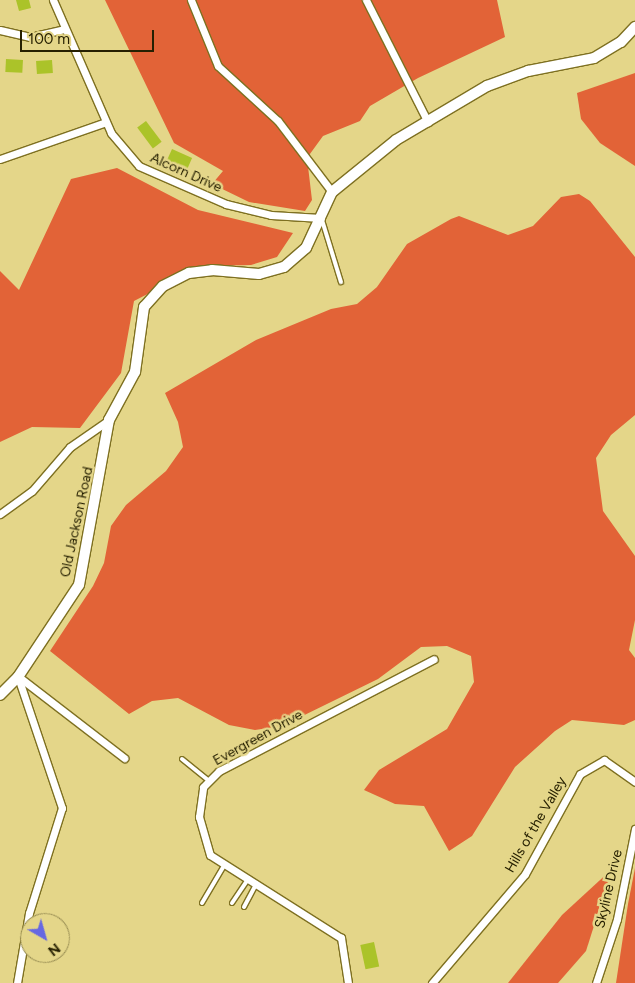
<!DOCTYPE html>
<html>
<head>
<meta charset="utf-8">
<style>
	body { margin:0 }
	#map { position:relative; width:635px; height:983px; overflow:hidden; background:#e4d689; font-family:Figtree,sans-serif }
	div>[style] { position:absolute }
	.forest>* { inset:0; background:#e26337 }
	.building>* { inset:0; background:#abc329; transform-origin:0 0 }
	.roads { filter:drop-shadow(1px 0 #7e7021) drop-shadow(-1px 0 #7e7021) drop-shadow(0 1px #7e7021) drop-shadow(0 -1px #7e7021) }
	.lane>* { height:4px; margin:-2px; padding:0 2px; transform-origin:2px; border-radius:2px; background:#fff }
	.street>* { height:7px; margin:-3.5px; padding:0 3.5px; transform-origin:3.5px; border-radius:3.5px; background:#fff }
	.secondary>* { height:10px; margin:-5px; padding:0 5px; transform-origin:5px; border-radius:5px; background:#fff }
	span { translate:-50% -50%; white-space:nowrap; text-align:center; line-height:1.15; -webkit-text-stroke:5px #e4d689; paint-order:stroke }
	.street-label { font-size:14px; color:#262001 }
	.north { position:absolute; left:20px; top:913px; width:50px; height:50px; box-sizing:border-box; background:#e4d689; border:1px solid #988d53; border-radius:50%; rotate:142deg; font-size:14px; font-weight:700; line-height:20px; text-align:center; color:#262001 }
	.north::after { content:''; display:block; margin:auto; width:18px; height:22px; background:#6768e1; clip-path:polygon(50% 0,100% 100%,50% 72%,0 100%) }
	.scale { position:absolute; left:20px; top:30px; width:134px; height:22px; box-sizing:border-box; border:2px solid #262001; border-top:0; padding-left:6px; font-size:15px; line-height:18px; white-space:nowrap; color:#262001; -webkit-text-stroke:4px #e4d689; paint-order:stroke }
</style>
</head>
<body>
<div id="map">
	<div class="forest">
		<div style="clip-path:polygon(105px 0,497px 0,505px 37px,418px 78px,370px 106px,360px 121px,323px 136px,307px 158px,312px 200px,305px 211px,249px 202px,212px 184px,223px 171px,174px 143px)"></div>
		<div style="clip-path:polygon(635px 73px,635px 166px,600px 143px,581px 119px,577px 93px)"></div>
		<div style="clip-path:polygon(117px 168px,198px 210px,293px 233px,277px 257px,251px 265px,202px 266px,134px 301px,121px 373px,80px 428px,32px 427px,0 442px,0 271px,19px 290px,71px 179px)"></div>
		<div style="clip-path:polygon(579px 194px,590px 201px,635px 257px,635px 415px,611px 435px,596px 458px,603px 511px,635px 556px,635px 620px,629px 650px,635px 658px,635px 720px,624px 725px,572px 720px,555px 731px,515px 767px,472px 836px,449px 851px,424px 806px,395px 804px,364px 790px,379px 770px,447px 729px,474px 682px,471px 656px,447px 646px,421px 647px,378px 679px,282px 726px,255px 730px,229px 725px,178px 698px,152px 701px,129px 714px,50px 651px,93px 586px,104px 563px,111px 526px,126px 505px,166px 471px,183px 447px,178px 422px,165px 393px,256px 340px,331px 309px,357px 304px,377px 287px,407px 244px,451px 219px,459px 216px,508px 235px,533px 226px,561px 197px)"></div>
		<div style="clip-path:polygon(635px 868px,635px 983px,616px 983px,628px 904px)"></div>
		<div style="clip-path:polygon(612px 869px,586px 951px,558px 983px,508px 983px,562px 915px)"></div>
	</div>
	<div class="building">
		<div style="clip-path:polygon(16px 0,29px 0,31px 8px,19px 11px)"></div>
		<div style="left:6px;top:59px;width:17px;height:13px;rotate:3deg"></div>
		<div style="left:52px;top:60px;width:13px;height:16px;rotate:86deg"></div>
		<div style="left:146px;top:121px;width:26px;height:11px;rotate:53deg"></div>
		<div style="left:172px;top:149px;width:22px;height:12px;rotate:24deg"></div>
		<div style="left:374px;top:942px;width:25px;height:14px;rotate:78deg"></div>
	</div>
	<div class="roads">
		<div class="lane">
			<div style="left:322px;top:220px;width:65px;rotate:73deg"></div>
			<div style="left:182px;top:759px;width:35px;rotate:39deg"></div>
			<div style="left:202px;top:903px;width:45px;rotate:-59.5deg"></div>
			<div style="left:232px;top:903px;width:30px;rotate:-56deg"></div>
			<div style="left:244px;top:907px;width:27px;rotate:-62deg"></div>
		</div>
		<div class="street">
			<div style="left:53px;top:0;width:145px;rotate:66.4deg"></div>
			<div style="left:111px;top:133px;width:43px;rotate:49.7deg"></div>
			<div style="left:139px;top:166px;width:95px;rotate:23.6deg"></div>
			<div style="left:226px;top:204px;width:46px;rotate:13.7deg"></div>
			<div style="left:271px;top:215px;width:50px;rotate:3.4deg"></div>
			<div style="left:191px;top:0;width:71px;rotate:67.8deg"></div>
			<div style="left:218px;top:66px;width:81px;rotate:42.5deg"></div>
			<div style="left:278px;top:121px;width:89px;rotate:52.7deg"></div>
			<div style="left:366px;top:0;width:137px;rotate:63.1deg"></div>
			<div style="left:0;top:30px;width:31px;rotate:13deg"></div>
			<div style="left:30px;top:37px;width:36px;rotate:-13deg"></div>
			<div style="left:0;top:159px;width:112px;rotate:-19.2deg"></div>
			<div style="left:0;top:514px;width:39px;rotate:-36deg"></div>
			<div style="left:32px;top:491px;width:58px;rotate:-49.2deg"></div>
			<div style="left:70px;top:447px;width:47px;rotate:-34.7deg"></div>
			<div style="left:19px;top:677px;width:133px;rotate:37.6deg"></div>
			<div style="left:17px;top:983px;width:71px;rotate:-80.3deg"></div>
			<div style="left:29px;top:913px;width:110px;rotate:-72.6deg"></div>
			<div style="left:62px;top:808px;width:138px;rotate:-108.6deg"></div>
			<div style="left:348px;top:983px;width:46px;rotate:-98.8deg"></div>
			<div style="left:341px;top:938px;width:155px;rotate:-147.6deg"></div>
			<div style="left:210px;top:855px;width:40px;rotate:-106deg"></div>
			<div style="left:199px;top:817px;width:30px;rotate:-82deg"></div>
			<div style="left:203px;top:787px;width:23px;rotate:-45deg"></div>
			<div style="left:219px;top:771px;width:242px;rotate:-27.5deg"></div>
			<div style="left:432px;top:983px;width:143px;rotate:-49.5deg"></div>
			<div style="left:525px;top:874px;width:114px;rotate:-61.2deg"></div>
			<div style="left:580px;top:774px;width:28px;rotate:-30deg"></div>
			<div style="left:604px;top:760px;width:38px;rotate:35deg"></div>
			<div style="left:596px;top:983px;width:67px;rotate:-71.8deg"></div>
			<div style="left:617px;top:919px;width:92px;rotate:-78.7deg"></div>
		</div>
		<div class="secondary">
			<div style="left:0;top:695px;width:25px;rotate:-45deg"></div>
			<div style="left:18px;top:677px;width:110px;rotate:-56.5deg"></div>
			<div style="left:79px;top:585px;width:168px;rotate:-79.7deg"></div>
			<div style="left:109px;top:420px;width:55px;rotate:-61.6deg"></div>
			<div style="left:135px;top:372px;width:66px;rotate:-82.1deg"></div>
			<div style="left:144px;top:307px;width:28px;rotate:-48deg"></div>
			<div style="left:163px;top:286px;width:29px;rotate:-27deg"></div>
			<div style="left:189px;top:273px;width:23px;rotate:-7deg"></div>
			<div style="left:212px;top:270px;width:47px;rotate:4.9deg"></div>
			<div style="left:259px;top:274px;width:26px;rotate:-16deg"></div>
			<div style="left:284px;top:267px;width:29px;rotate:-41deg"></div>
			<div style="left:306px;top:248px;width:62px;rotate:-65.1deg"></div>
			<div style="left:332px;top:192px;width:82px;rotate:-39.1deg"></div>
			<div style="left:396px;top:140px;width:106px;rotate:-30.7deg"></div>
			<div style="left:487px;top:86px;width:44px;rotate:-20.1deg"></div>
			<div style="left:528px;top:71px;width:67px;rotate:-11.1deg"></div>
			<div style="left:594px;top:58px;width:31px;rotate:-31deg"></div>
			<div style="left:621px;top:42px;width:21px;rotate:-47deg"></div>
		</div>
	</div>
	<div class="street-label">
		<span style="left:186px;top:173px;rotate:24deg">Alcorn Drive</span>
		<span style="left:77px;top:522px;rotate:-78deg">Old Jackson Road</span>
		<span style="left:258px;top:738px;rotate:-29deg">Evergreen Drive</span>
		<span style="left:536px;top:825px;rotate:-60deg">Hills of the Valley</span>
		<span style="left:609px;top:889px;rotate:-77deg">Skyline Drive</span>
	</div>
	<div class="north">N</div>
	<div class="scale">100 m</div>
</div>
</body>
</html>
